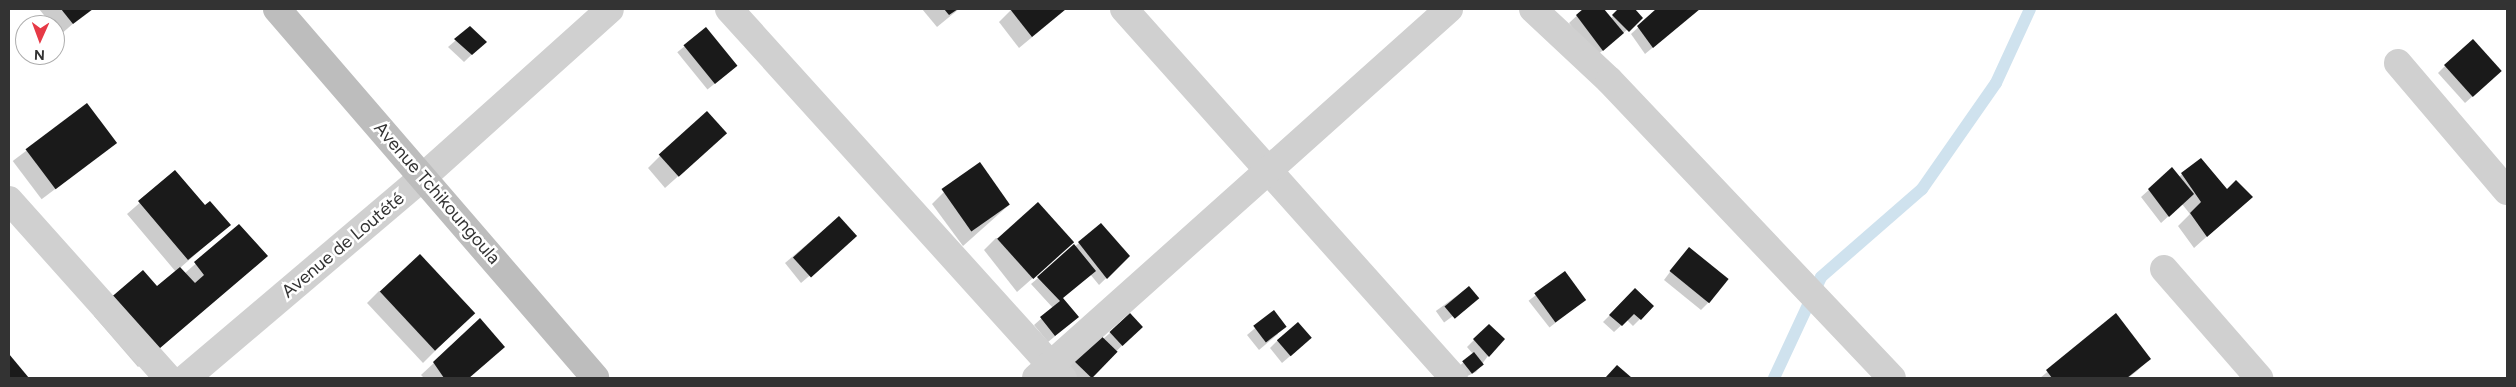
<!DOCTYPE html>
<html>
<head>
<meta charset="utf-8">
<style>
	body { margin:0 }
	#map { position:relative; width:2516px; height:387px; overflow:hidden; background:#fff; font-family:Figtree,sans-serif }
	div>[style] { position:absolute }
	.shadow>* { inset:0; background:#0003; transform-origin:0 0 }
	.stream>* { height:12px; margin:-6px; padding:0 6px; transform-origin:6px; border-radius:6px; background:#cfe2ee }
	.building>* { inset:0; background:#1a1a1a; transform-origin:0 0 }
	.street>* { height:28px; margin:-14px; padding:0 14px; transform-origin:14px; border-radius:14px; background:#d0d0d0 }
	.secondary>* { height:28px; margin:-14px; padding:0 14px; transform-origin:14px; border-radius:14px; background:#bdbdbd }
	span { translate:-50% -50%; white-space:nowrap; text-align:center; line-height:1.15; -webkit-text-stroke:5px #fff; paint-order:stroke }
	.street-label { font-size:18px; color:#333 }
	.frame { position:absolute; inset:0; border:10px solid #333; pointer-events:none }
	.north { position:absolute; left:15px; top:15px; width:50px; height:50px; box-sizing:border-box; background:#fff; border:1px solid #adadad; border-radius:50%; rotate:182deg; font-size:14px; font-weight:700; line-height:20px; text-align:center; color:#333 }
	.north::after { content:''; display:block; margin:auto; width:18px; height:22px; background:#e63946; clip-path:polygon(50% 0,100% 100%,50% 72%,0 100%) }
</style>
</head>
<body>
<div id="map">
	<div class="shadow">
		<div style="clip-path:polygon(39px 9px,90px 9px,60px 35px)"></div>
		<div style="clip-path:polygon(922px 9px,959px 9px,937px 27px)"></div>
		<div style="clip-path:polygon(1012px 9px,1066px 9px,1019px 48px,999px 22px)"></div>
		<div style="clip-path:polygon(1584px 9px,1603px 9px,1611px 18px,1620px 9px,1634px 9px,1641px 18px,1595px 57px,1569px 23px)"></div>
		<div style="clip-path:polygon(1658px 9px,1699px 9px,1645px 54px,1631px 34px)"></div>
		<div style="clip-path:polygon(470px 28px,485px 42px,464px 62px,448px 47px)"></div>
		<div style="left:706px;top:29px;width:48px;height:37px;rotate:51deg"></div>
		<div style="clip-path:polygon(2445px 66px,2493px 78px,2465px 103px,2438px 73px)"></div>
		<div style="left:87px;top:105px;width:48px;height:93px;rotate:53deg"></div>
		<div style="clip-path:polygon(713px 145px,665px 188px,648px 168px,660px 156px)"></div>
		<div style="clip-path:polygon(2172px 169px,2179px 177px,2182px 174px,2251px 197px,2194px 248px,2178px 226px,2190px 214px,2182px 204px,2161px 223px,2141px 197px)"></div>
		<div style="clip-path:polygon(175px 172px,205px 207px,229px 225px,180px 268px,185px 273px,239px 226px,266px 256px,138px 367px,94px 316px,157px 288px,176px 272px,127px 214px)"></div>
		<div style="clip-path:polygon(944px 192px,1009px 205px,963px 246px,932px 204px)"></div>
		<div style="clip-path:polygon(839px 217px,848px 243px,801px 283px,785px 263px)"></div>
		<div style="clip-path:polygon(996px 238px,1060px 254px,1017px 292px,984px 250px)"></div>
		<div style="clip-path:polygon(1079px 243px,1129px 256px,1099px 285px,1090px 274px,1062px 298px,1070px 324px,1048px 342px,1034px 325px,1053px 308px,1031px 284px)"></div>
		<div style="clip-path:polygon(1682px 256px,1708px 303px,1701px 310px,1664px 280px)"></div>
		<div style="left:1564px;top:273px;width:34px;height:45px;rotate:52deg"></div>
		<div style="left:1469px;top:287px;width:14px;height:41px;rotate:54deg"></div>
		<div style="clip-path:polygon(1635px 290px,1653px 306px,1633px 326px,1627px 320px,1614px 332px,1603px 322px)"></div>
		<div style="clip-path:polygon(379px 291px,473px 313px,423px 363px,367px 303px)"></div>
		<div style="clip-path:polygon(1274px 312px,1278px 334px,1259px 350px,1247px 335px)"></div>
		<div style="clip-path:polygon(2116px 315px,2149px 359px,2137px 371px,2128px 378px,2040px 378px)"></div>
		<div style="clip-path:polygon(480px 320px,491px 359px,469px 378px,424px 378px,421px 375px)"></div>
		<div style="clip-path:polygon(1489px 325px,1488px 356px,1476px 372px,1463px 378px,1456px 369px,1473px 354px,1467px 347px)"></div>
		<div style="clip-path:polygon(1141px 327px,1089px 378px,1076px 378px,1059px 360px,1103px 339px,1110px 333px)"></div>
		<div style="clip-path:polygon(1277px 341px,1303px 345px,1282px 363px,1270px 348px)"></div>
	</div>
	<div class="stream">
		<div style="left:1774px;top:378px;width:111px;rotate:-65deg"></div>
		<div style="left:1821px;top:277px;width:134px;rotate:-41.1deg"></div>
		<div style="left:1922px;top:189px;width:129px;rotate:-55.1deg"></div>
		<div style="left:1996px;top:83px;width:81px;rotate:-65.3deg"></div>
	</div>
	<div class="building">
		<div style="clip-path:polygon(61px 9px,93px 9px,73px 24px)"></div>
		<div style="clip-path:polygon(944px 9px,958px 9px,949px 15px)"></div>
		<div style="clip-path:polygon(1010px 9px,1066px 9px,1032px 37px)"></div>
		<div style="clip-path:polygon(1583px 9px,1604px 9px,1624px 33px,1603px 51px,1576px 15px)"></div>
		<div style="clip-path:polygon(1618px 9px,1635px 9px,1643px 18px,1629px 32px,1612px 15px)"></div>
		<div style="clip-path:polygon(1656px 9px,1700px 9px,1653px 48px,1637px 26px)"></div>
		<div style="clip-path:polygon(470px 26px,487px 42px,472px 55px,454px 39px)"></div>
		<div style="left:706px;top:27px;width:50px;height:29px;rotate:51deg"></div>
		<div style="left:2473px;top:39px;width:43px;height:39px;rotate:48deg"></div>
		<div style="left:87px;top:103px;width:50px;height:77px;rotate:53deg"></div>
		<div style="left:707px;top:111px;width:30px;height:65px;rotate:48deg"></div>
		<div style="clip-path:polygon(2201px 158px,2227px 189px,2236px 180px,2253px 197px,2207px 237px,2190px 213px,2201px 202px,2181px 173px)"></div>
		<div style="left:980px;top:162px;width:52px;height:47px;rotate:55deg"></div>
		<div style="clip-path:polygon(2172px 167px,2194px 194px,2169px 217px,2148px 189px)"></div>
		<div style="clip-path:polygon(175px 170px,205px 205px,210px 201px,231px 225px,188px 260px,138px 201px)"></div>
		<div style="left:1038px;top:202px;width:54px;height:55px;rotate:48deg"></div>
		<div style="left:839px;top:216px;width:27px;height:62px;rotate:48deg"></div>
		<div style="clip-path:polygon(1101px 223px,1130px 256px,1107px 279px,1078px 242px)"></div>
		<div style="clip-path:polygon(239px 224px,268px 256px,153px 354px,108px 300px,143px 270px,157px 286px,180px 267px,195px 283px,204px 275px,194px 262px)"></div>
		<div style="clip-path:polygon(1074px 244px,1096px 271px,1063px 298px,1079px 317px,1055px 336px,1040px 317px,1060px 301px,1037px 277px)"></div>
		<div style="left:1689px;top:247px;width:51px;height:31px;rotate:39deg"></div>
		<div style="left:420px;top:254px;width:81px;height:55px;rotate:47deg"></div>
		<div style="left:1565px;top:271px;width:36px;height:38px;rotate:54deg"></div>
		<div style="left:1469px;top:286px;width:16px;height:32px;rotate:50deg"></div>
		<div style="clip-path:polygon(1635px 288px,1654px 306px,1641px 320px,1634px 314px,1622px 326px,1609px 315px)"></div>
		<div style="left:1274px;top:310px;width:21px;height:26px;rotate:53deg"></div>
		<div style="left:1130px;top:313px;width:19px;height:28px;rotate:47deg"></div>
		<div style="clip-path:polygon(2116px 313px,2151px 359px,2127px 378px,2052px 378px,2046px 370px)"></div>
		<div style="clip-path:polygon(480px 318px,505px 347px,469px 378px,444px 378px,433px 362px)"></div>
		<div style="left:1298px;top:322px;width:21px;height:28px;rotate:49deg"></div>
		<div style="clip-path:polygon(1489px 324px,1505px 339px,1489px 357px,1473px 339px)"></div>
		<div style="left:1091px;top:326px;width:37px;height:37px;rotate:44deg"></div>
		<div style="left:1474px;top:352px;width:16px;height:15px;rotate:52deg"></div>
		<div style="clip-path:polygon(9px 354px,29px 378px,9px 378px)"></div>
		<div style="clip-path:polygon(1617px 365px,1632px 378px,1605px 378px)"></div>
	</div>
	<div class="street">
		<div style="left:729px;top:9px;width:498px;rotate:47.9deg"></div>
		<div style="left:1124px;top:9px;width:495px;rotate:48.2deg"></div>
		<div style="left:1533px;top:9px;width:104px;rotate:43.1deg"></div>
		<div style="left:1609px;top:80px;width:411px;rotate:46.5deg"></div>
		<div style="left:2398px;top:63px;width:168px;rotate:49.6deg"></div>
		<div style="left:9px;top:200px;width:239px;rotate:48.2deg"></div>
		<div style="left:2164px;top:269px;width:145px;rotate:48.9deg"></div>
		<div style="left:186px;top:378px;width:311px;rotate:-40.3deg"></div>
		<div style="left:423px;top:177px;width:251px;rotate:-41.9deg"></div>
		<div style="left:1036px;top:378px;width:554px;rotate:-41.78deg"></div>
	</div>
	<div class="secondary">
		<div style="left:277px;top:9px;width:487px;rotate:49.2deg"></div>
	</div>
	<div class="street-label">
		<span style="left:437px;top:193px;rotate:49deg">Avenue Tchikoungoula</span>
		<span style="left:343px;top:245px;rotate:-40deg">Avenue de Loutété</span>
	</div>
	<div class="frame"></div>
	<div class="north">N</div>
</div>
</body>
</html>
